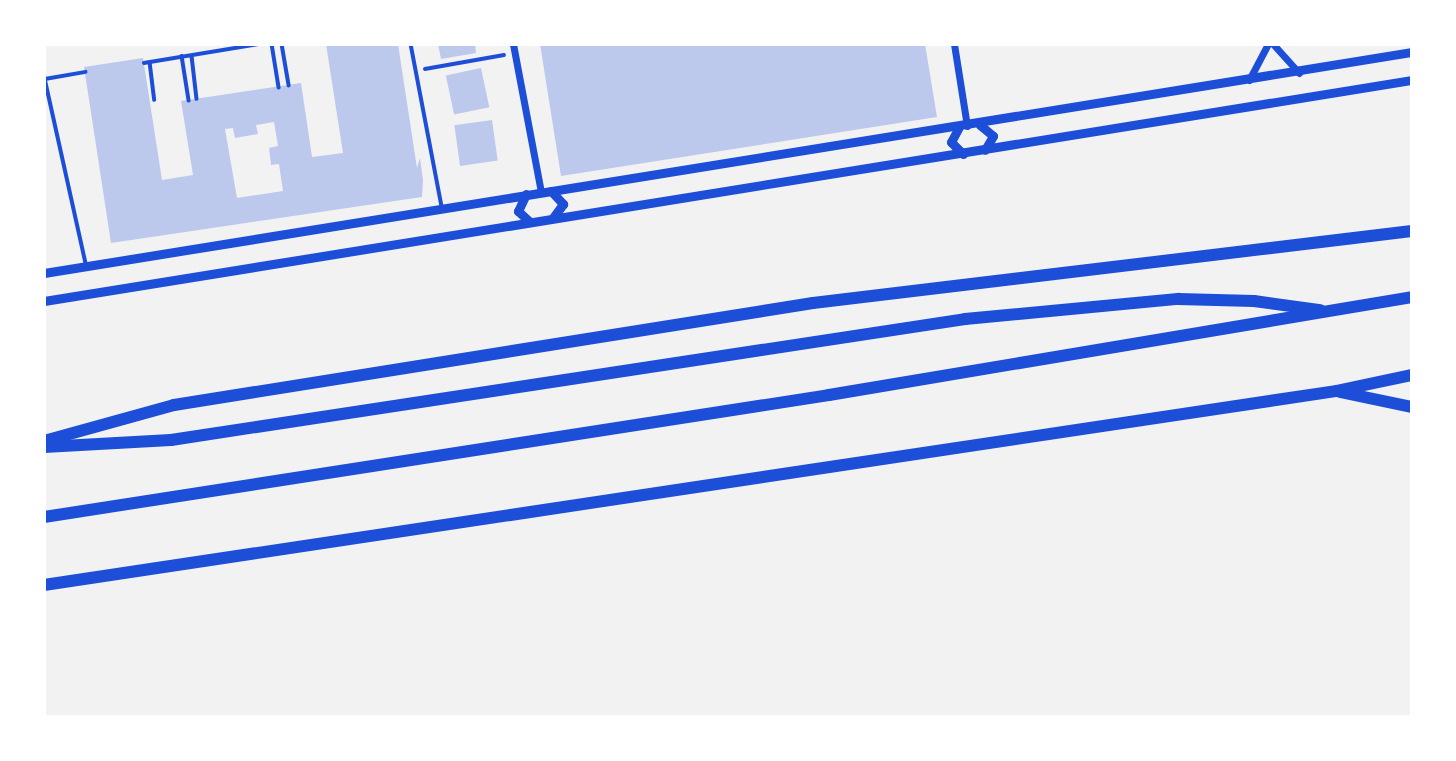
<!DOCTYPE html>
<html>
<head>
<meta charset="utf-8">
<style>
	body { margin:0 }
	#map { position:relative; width:1456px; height:761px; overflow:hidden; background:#f2f2f2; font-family:Manrope,sans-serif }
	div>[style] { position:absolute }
	.building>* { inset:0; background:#bdc9ec; transform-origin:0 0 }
	.path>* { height:3.5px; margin:-1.75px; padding:0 1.75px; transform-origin:1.75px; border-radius:1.75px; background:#1d4ed8 }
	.service>* { height:3.5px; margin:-1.75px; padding:0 1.75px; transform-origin:1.75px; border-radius:1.75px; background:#1d4ed8 }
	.minor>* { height:7px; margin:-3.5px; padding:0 3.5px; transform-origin:3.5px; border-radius:3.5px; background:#1d4ed8 }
	.tertiary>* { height:9px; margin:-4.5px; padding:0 4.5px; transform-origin:4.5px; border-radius:4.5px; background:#1d4ed8 }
	.motorway>* { height:12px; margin:-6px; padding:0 6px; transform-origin:6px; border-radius:6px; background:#1d4ed8 }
	span { translate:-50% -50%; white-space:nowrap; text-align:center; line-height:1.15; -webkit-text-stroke:6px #fff; paint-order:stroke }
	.frame { position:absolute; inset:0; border:46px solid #fff; pointer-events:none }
</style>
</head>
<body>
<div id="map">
	<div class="building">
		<div style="clip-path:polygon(evenodd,326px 44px,398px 44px,417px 168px,420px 158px,423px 180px,422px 197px,111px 243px,84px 67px,143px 58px,162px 180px,193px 175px,181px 101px,301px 83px,312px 157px,343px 153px,326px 44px,274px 122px,278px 146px,269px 148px,271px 165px,279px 164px,283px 191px,237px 198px,225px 129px,233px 128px,235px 138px,258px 134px,256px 125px,274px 122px)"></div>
		<div style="clip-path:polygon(438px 44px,475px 44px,476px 53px,441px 59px)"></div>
		<div style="clip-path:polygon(540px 44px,925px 44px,937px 117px,561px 176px)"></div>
		<div style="left:481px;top:68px;width:40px;height:36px;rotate:78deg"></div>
		<div style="left:492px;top:120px;width:41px;height:38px;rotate:82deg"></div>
	</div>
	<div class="path">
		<div style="left:425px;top:69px;width:80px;rotate:-10deg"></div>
	</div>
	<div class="service">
		<div style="left:272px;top:44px;width:44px;rotate:80.8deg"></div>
		<div style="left:282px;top:44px;width:42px;rotate:80.3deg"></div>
		<div style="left:411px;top:44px;width:165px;rotate:79.2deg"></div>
		<div style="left:182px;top:56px;width:45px;rotate:81deg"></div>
		<div style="left:192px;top:56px;width:43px;rotate:83.4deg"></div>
		<div style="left:150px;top:62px;width:38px;rotate:83deg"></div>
		<div style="left:144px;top:63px;width:117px;rotate:-9.4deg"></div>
		<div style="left:44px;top:74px;width:195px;rotate:77.5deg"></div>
		<div style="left:45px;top:79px;width:41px;rotate:-9.9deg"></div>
	</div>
	<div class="minor">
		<div style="left:513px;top:44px;width:151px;rotate:79.3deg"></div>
		<div style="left:954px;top:44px;width:83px;rotate:81deg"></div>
		<div style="left:1273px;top:44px;width:39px;rotate:48deg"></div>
		<div style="left:1249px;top:80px;width:41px;rotate:-62.2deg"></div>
	</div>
	<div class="tertiary">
		<div style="left:980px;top:125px;width:17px;rotate:40deg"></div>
		<div style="left:993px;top:136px;width:16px;rotate:120deg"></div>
		<div style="left:959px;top:127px;width:17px;rotate:118deg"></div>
		<div style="left:951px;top:142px;width:17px;rotate:45deg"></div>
		<div style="left:551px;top:191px;width:18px;rotate:47deg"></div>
		<div style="left:563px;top:204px;width:17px;rotate:126deg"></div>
		<div style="left:526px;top:194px;width:19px;rotate:115deg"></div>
		<div style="left:518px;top:211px;width:16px;rotate:43deg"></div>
		<div style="left:44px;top:273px;width:1386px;rotate:-9.18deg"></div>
		<div style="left:44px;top:301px;width:1386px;rotate:-9.18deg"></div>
	</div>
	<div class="motorway">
		<div style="left:1340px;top:392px;width:74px;rotate:11.8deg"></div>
		<div style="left:44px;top:441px;width:135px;rotate:-15.5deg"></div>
		<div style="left:174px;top:405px;width:647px;rotate:-9.07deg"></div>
		<div style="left:813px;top:303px;width:603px;rotate:-6.85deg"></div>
		<div style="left:44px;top:447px;width:127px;rotate:-3.2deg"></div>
		<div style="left:171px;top:440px;width:803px;rotate:-8.66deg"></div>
		<div style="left:965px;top:319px;width:214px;rotate:-5.4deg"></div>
		<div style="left:1178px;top:299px;width:76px;rotate:1.5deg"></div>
		<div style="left:1254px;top:301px;width:67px;rotate:7.8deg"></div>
		<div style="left:44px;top:517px;width:794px;rotate:-8.83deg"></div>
		<div style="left:829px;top:395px;width:591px;rotate:-9.54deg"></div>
		<div style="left:44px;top:585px;width:1306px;rotate:-8.54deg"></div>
		<div style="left:1336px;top:391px;width:78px;rotate:-11.9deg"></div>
	</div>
	<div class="frame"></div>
</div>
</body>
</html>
